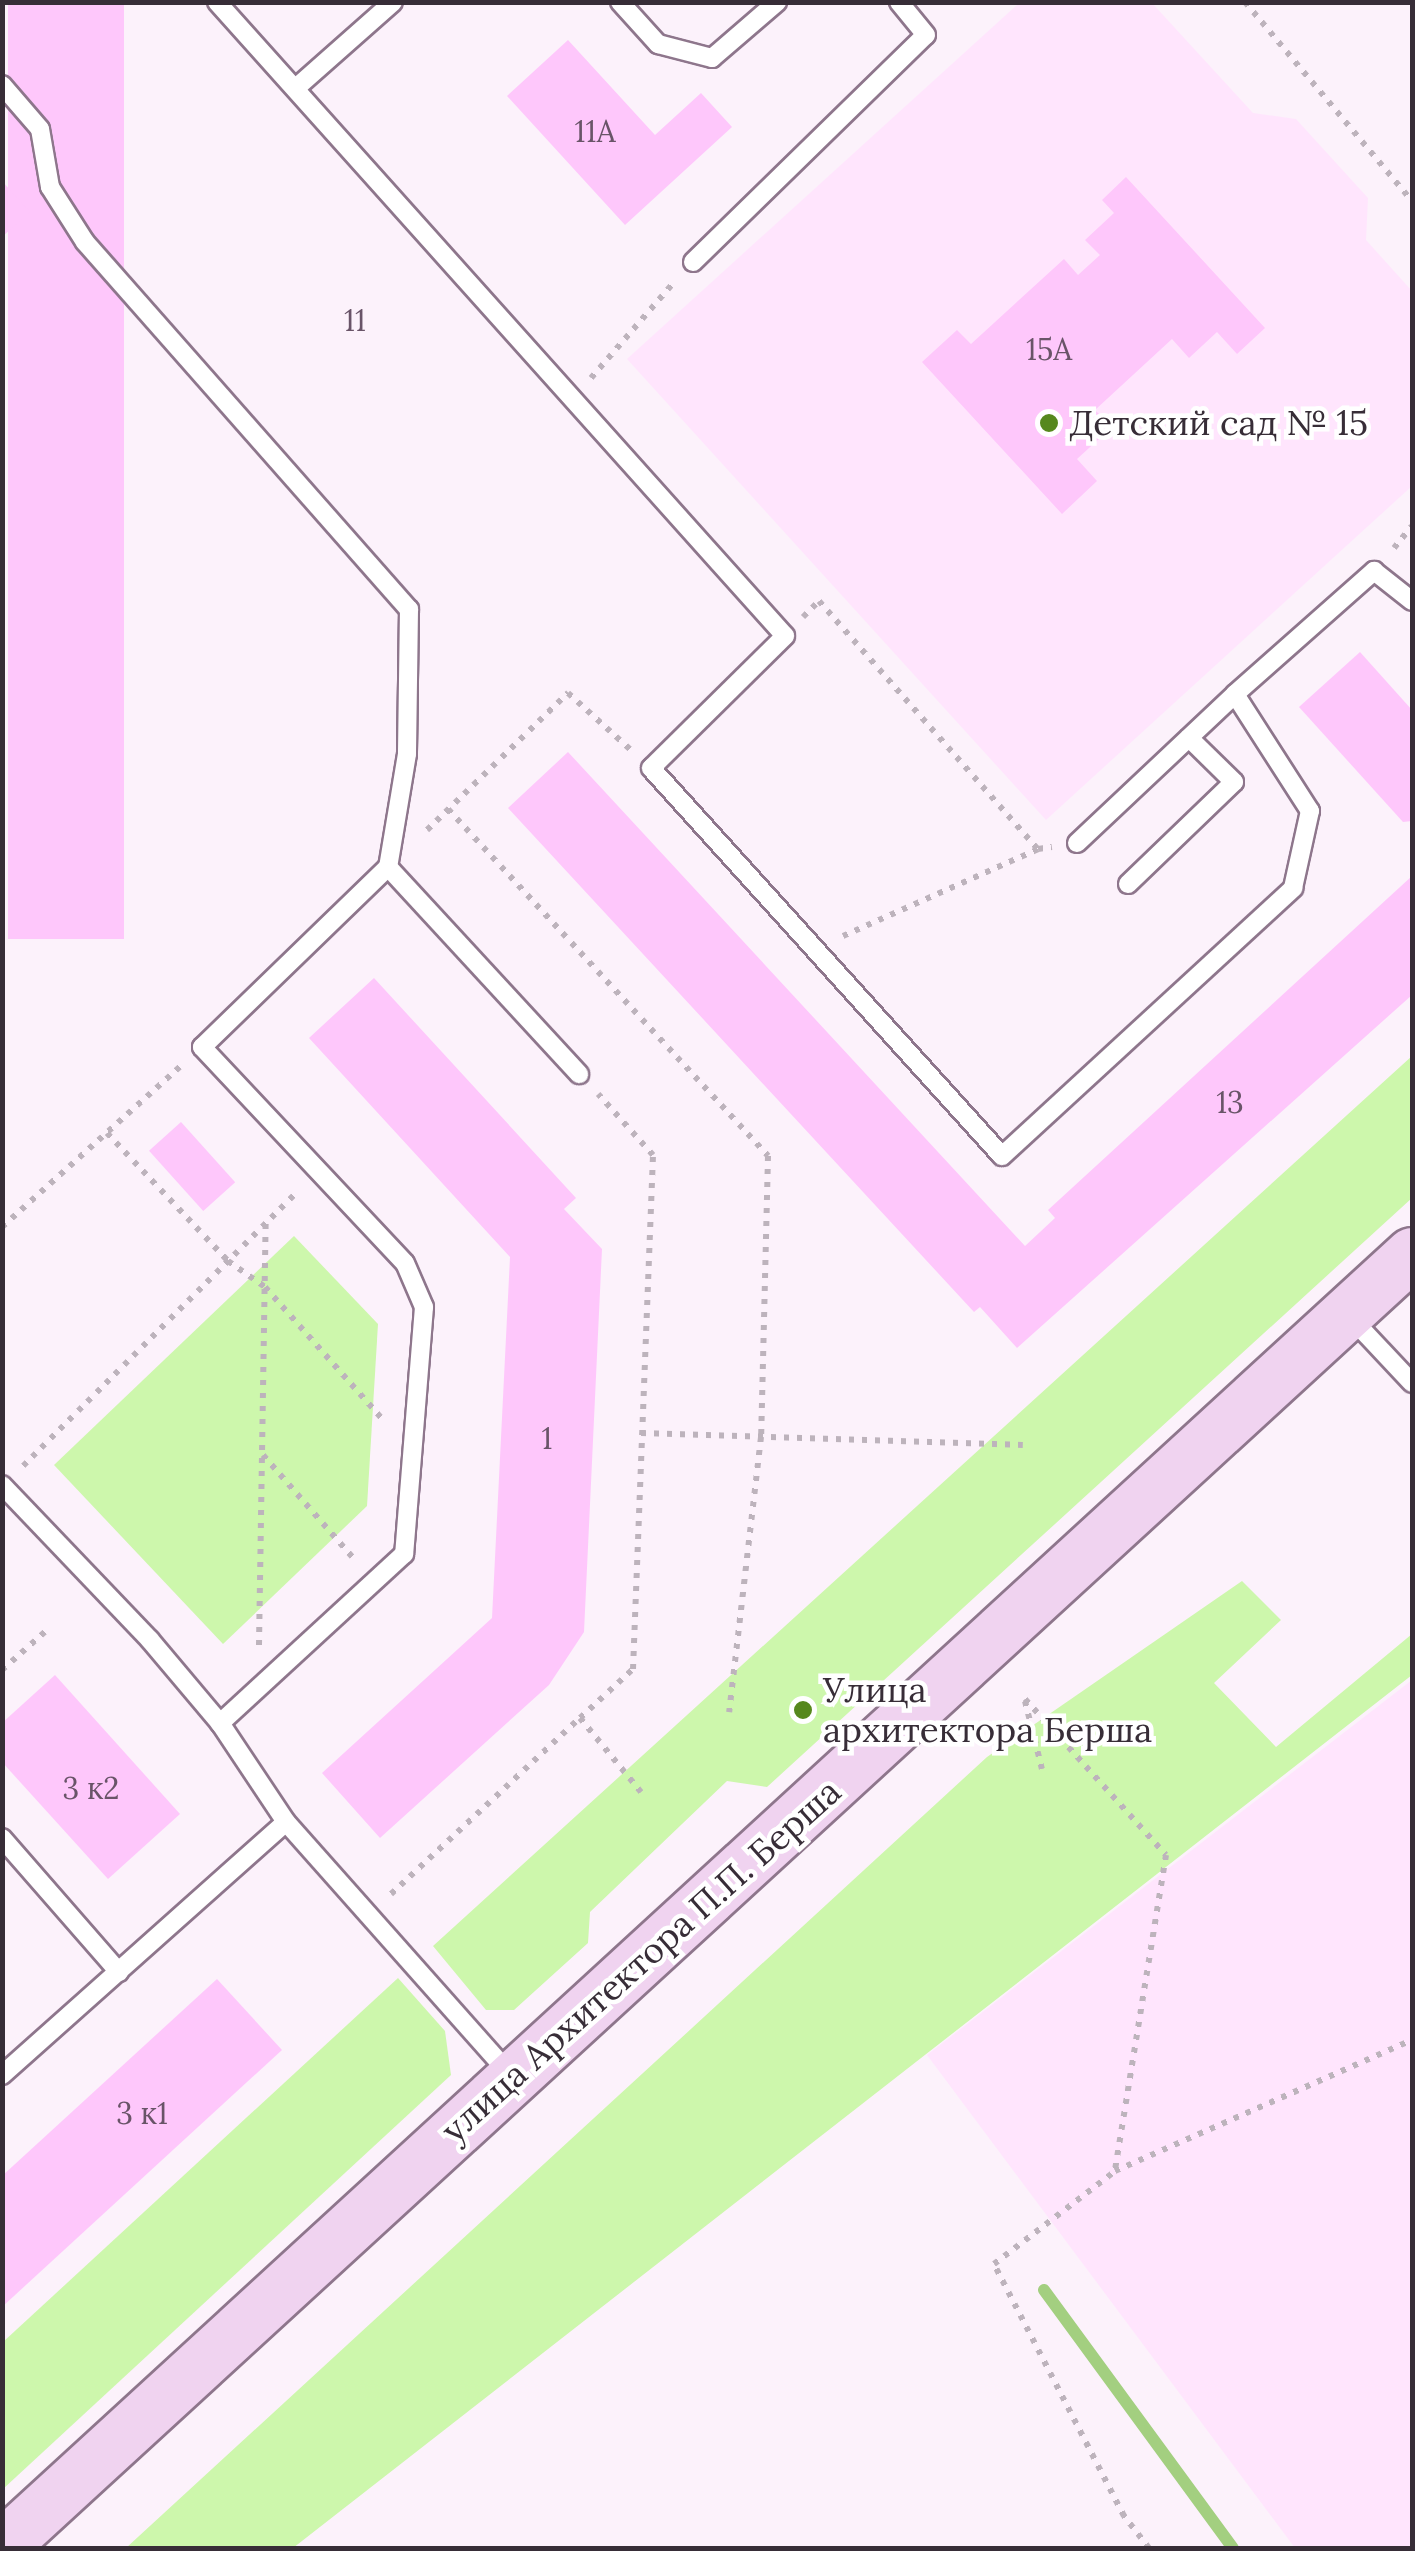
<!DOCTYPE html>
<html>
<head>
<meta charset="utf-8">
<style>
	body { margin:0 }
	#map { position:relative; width:1415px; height:2551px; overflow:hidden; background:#fcf2fb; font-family:Lora,serif }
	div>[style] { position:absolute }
	.built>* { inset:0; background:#ffe5fd }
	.green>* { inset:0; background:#cdf7ac }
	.stream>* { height:12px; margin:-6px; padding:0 6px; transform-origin:6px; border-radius:6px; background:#a3cf80 }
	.building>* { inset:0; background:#fec7fb; transform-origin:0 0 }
	.path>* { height:6px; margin-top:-3px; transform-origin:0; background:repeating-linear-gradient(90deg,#bdb3bc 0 5px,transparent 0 13px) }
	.roads { filter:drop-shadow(2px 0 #8e768c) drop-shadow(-2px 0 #8e768c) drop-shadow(0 2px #8e768c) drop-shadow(0 -2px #8e768c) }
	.lane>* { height:18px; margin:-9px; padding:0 9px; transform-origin:9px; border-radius:9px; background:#fff }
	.secondary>* { height:52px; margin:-26px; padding:0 26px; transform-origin:26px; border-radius:26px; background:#f0d3f0 }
	.dots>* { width:28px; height:28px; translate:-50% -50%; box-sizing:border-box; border:5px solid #fff; border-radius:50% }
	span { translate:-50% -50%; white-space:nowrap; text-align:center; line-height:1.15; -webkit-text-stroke:9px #fff; paint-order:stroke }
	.number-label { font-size:30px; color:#695468 }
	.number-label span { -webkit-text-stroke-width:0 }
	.poi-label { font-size:35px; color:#372d37 }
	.left { translate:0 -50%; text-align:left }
	.street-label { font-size:35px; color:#372d37 }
	.frame { position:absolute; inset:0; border:5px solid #372d37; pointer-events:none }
</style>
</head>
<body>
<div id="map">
	<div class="built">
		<div style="clip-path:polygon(1019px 3px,1152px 3px,1253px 113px,1296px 119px,1368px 198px,1366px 240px,1412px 291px,1412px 486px,1046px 820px,627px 359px)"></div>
		<div style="clip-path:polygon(1412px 1680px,1412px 2548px,1295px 2548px,927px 2055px)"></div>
	</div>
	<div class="green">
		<div style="clip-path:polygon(1412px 1056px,1412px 1198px,767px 1787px,727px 1781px,590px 1912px,588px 1943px,514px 2010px,486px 2010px,433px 1946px)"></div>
		<div style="clip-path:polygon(294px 1236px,378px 1324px,367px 1506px,223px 1644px,54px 1465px)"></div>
		<div style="clip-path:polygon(1242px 1581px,1281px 1620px,1214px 1683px,1276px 1747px,1412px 1634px,1412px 1675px,293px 2548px,126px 2548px,987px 1757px)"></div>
		<div style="clip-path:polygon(398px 1978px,445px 2031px,451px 2075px,3px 2489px,3px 2342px)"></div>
	</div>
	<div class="stream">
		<div style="left:1044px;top:2290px;width:320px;rotate:53.8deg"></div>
	</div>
	<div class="building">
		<div style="left:8px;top:2px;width:116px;height:937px"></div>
		<div style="clip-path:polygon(568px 40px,655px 135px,701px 93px,732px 127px,625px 225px,507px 96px)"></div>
		<div style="clip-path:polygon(1126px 177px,1265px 328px,1237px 354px,1217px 332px,1189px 358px,1172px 339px,1095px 410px,1112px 427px,1077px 459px,1097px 481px,1062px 514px,922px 362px,957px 330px,971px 344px,1064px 259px,1078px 275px,1100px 255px,1085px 240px,1114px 213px,1102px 200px)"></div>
		<div style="clip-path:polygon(2px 181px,30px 212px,2px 237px)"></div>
		<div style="clip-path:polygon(1360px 652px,1412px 710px,1412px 821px,1403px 822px,1299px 707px)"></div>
		<div style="clip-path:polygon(568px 752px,1025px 1246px,1055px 1218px,1048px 1210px,1412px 876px,1412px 995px,1017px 1348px,980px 1307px,974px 1312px,508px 808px)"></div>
		<div style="clip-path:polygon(374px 978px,576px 1198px,564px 1209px,602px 1249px,584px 1632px,549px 1685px,380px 1838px,322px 1773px,492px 1618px,510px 1257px,309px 1038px)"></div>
		<div style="left:181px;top:1122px;width:81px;height:43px;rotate:48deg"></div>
		<div style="clip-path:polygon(55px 1675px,180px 1814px,108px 1879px,2px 1762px,2px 1723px)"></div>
		<div style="clip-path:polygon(217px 1979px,282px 2050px,2px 2307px,2px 2176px)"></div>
	</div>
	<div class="path">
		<div style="left:1245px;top:2px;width:260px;rotate:50deg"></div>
		<div style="left:591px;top:378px;width:128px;rotate:-49.1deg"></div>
		<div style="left:1394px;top:548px;width:28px;rotate:-51deg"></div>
		<div style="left:803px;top:617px;width:23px;rotate:-45deg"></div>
		<div style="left:819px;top:601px;width:331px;rotate:48.6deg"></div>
		<div style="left:1038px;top:849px;width:14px;rotate:-8deg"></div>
		<div style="left:448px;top:809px;width:472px;rotate:47.3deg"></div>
		<div style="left:768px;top:1156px;width:281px;rotate:91.4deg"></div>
		<div style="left:761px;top:1437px;width:277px;rotate:96.6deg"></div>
		<div style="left:427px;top:830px;width:197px;rotate:-44.2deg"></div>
		<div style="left:568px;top:693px;width:86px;rotate:42.2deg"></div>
		<div style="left:843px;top:936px;width:214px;rotate:-24deg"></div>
		<div style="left:107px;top:1133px;width:176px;rotate:46.6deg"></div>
		<div style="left:228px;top:1261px;width:45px;rotate:35.1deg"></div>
		<div style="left:265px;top:1287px;width:181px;rotate:48.4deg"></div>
		<div style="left:2px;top:1227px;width:242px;rotate:-42deg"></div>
		<div style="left:641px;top:1433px;width:382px;rotate:1.8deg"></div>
		<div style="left:263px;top:1455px;width:138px;rotate:48.8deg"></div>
		<div style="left:23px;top:1466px;width:387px;rotate:-45deg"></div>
		<div style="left:259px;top:1645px;width:424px;rotate:-89.1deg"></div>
		<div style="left:2px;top:1670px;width:59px;rotate:-41.6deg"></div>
		<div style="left:1025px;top:1699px;width:210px;rotate:47.9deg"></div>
		<div style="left:1166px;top:1855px;width:319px;rotate:99.2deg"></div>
		<div style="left:1025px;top:1701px;width:70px;rotate:76deg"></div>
		<div style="left:580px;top:1718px;width:72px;rotate:-42.8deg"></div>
		<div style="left:633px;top:1669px;width:514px;rotate:-87.77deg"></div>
		<div style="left:653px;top:1155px;width:82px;rotate:-132deg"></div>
		<div style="left:391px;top:1894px;width:258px;rotate:-43deg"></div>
		<div style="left:580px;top:1718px;width:96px;rotate:50.5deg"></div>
		<div style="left:1149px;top:2548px;width:41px;rotate:-128deg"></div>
		<div style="left:1124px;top:2516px;width:284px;rotate:-117.3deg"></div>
		<div style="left:994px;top:2264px;width:153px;rotate:-37.5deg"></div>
		<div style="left:1115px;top:2171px;width:325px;rotate:-23.8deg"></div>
	</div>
	<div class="roads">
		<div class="lane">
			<div style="left:217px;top:2px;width:851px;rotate:48.14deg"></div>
			<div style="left:785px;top:636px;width:188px;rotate:135.4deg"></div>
			<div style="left:651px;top:768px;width:523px;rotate:47.87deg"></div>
			<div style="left:1002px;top:1156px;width:396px;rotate:-42.6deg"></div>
			<div style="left:1293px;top:888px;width:79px;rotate:-77.6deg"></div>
			<div style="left:1310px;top:811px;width:139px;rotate:-122.7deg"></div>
			<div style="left:1235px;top:694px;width:186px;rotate:-41.5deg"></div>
			<div style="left:1374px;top:571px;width:48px;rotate:38.3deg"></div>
			<div style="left:620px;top:2px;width:57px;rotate:47.9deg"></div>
			<div style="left:658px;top:44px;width:56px;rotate:14.5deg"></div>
			<div style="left:712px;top:58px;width:86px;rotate:-40.7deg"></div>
			<div style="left:2px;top:85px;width:58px;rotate:49.2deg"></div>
			<div style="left:40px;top:129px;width:59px;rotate:80.2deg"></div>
			<div style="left:50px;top:187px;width:65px;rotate:57.5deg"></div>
			<div style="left:85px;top:242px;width:490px;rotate:48.6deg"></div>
			<div style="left:409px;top:609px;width:145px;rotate:90.8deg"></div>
			<div style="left:407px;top:754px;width:115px;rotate:99.5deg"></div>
			<div style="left:388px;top:867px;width:259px;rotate:135.9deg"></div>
			<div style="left:202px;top:1047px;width:296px;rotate:46.8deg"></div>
			<div style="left:405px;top:1263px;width:48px;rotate:66.6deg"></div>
			<div style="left:424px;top:1307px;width:248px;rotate:94.6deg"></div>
			<div style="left:404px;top:1554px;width:250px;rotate:137.4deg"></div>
			<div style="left:297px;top:87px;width:128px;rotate:-41.5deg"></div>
			<div style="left:693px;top:262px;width:325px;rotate:-44.3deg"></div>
			<div style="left:926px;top:35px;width:43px;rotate:-129.3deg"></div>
			<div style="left:1077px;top:843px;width:217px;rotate:-43.3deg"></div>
			<div style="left:388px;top:867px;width:282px;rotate:47.3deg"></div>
			<div style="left:1128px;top:884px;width:147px;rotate:-43.9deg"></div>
			<div style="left:1234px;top:782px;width:63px;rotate:-135.6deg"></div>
			<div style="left:1351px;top:1318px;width:89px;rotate:46.8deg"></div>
			<div style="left:2px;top:1485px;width:214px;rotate:46.3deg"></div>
			<div style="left:150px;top:1640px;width:109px;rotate:49.9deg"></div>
			<div style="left:220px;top:1723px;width:119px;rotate:56.3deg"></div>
			<div style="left:286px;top:1822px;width:337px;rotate:48.4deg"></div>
			<div style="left:2px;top:1838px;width:178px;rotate:48.9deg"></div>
			<div style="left:2px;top:2075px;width:380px;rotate:-41.7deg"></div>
		</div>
		<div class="secondary">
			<div style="left:2px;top:2547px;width:1913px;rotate:-42.52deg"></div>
		</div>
	</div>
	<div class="dots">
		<div style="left:1049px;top:423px;background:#56881d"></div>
		<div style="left:803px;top:1710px;background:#56881d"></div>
	</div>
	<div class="number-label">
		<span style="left:595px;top:131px">11А</span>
		<span style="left:355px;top:320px">11</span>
		<span style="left:1049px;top:349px">15А</span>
		<span style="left:1230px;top:1102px">13</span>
		<span style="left:547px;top:1438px">1</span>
		<span style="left:91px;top:1788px">3 к2</span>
		<span style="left:142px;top:2113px">3 к1</span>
	</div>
	<div class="poi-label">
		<span class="left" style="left:1069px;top:423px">Детский сад № 15</span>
		<span class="left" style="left:823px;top:1710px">Улица<br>архитектора Берша</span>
	</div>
	<div class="street-label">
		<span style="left:641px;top:1961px;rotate:-42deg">улица Архитектора П.П. Берша</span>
	</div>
	<div class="frame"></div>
</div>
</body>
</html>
